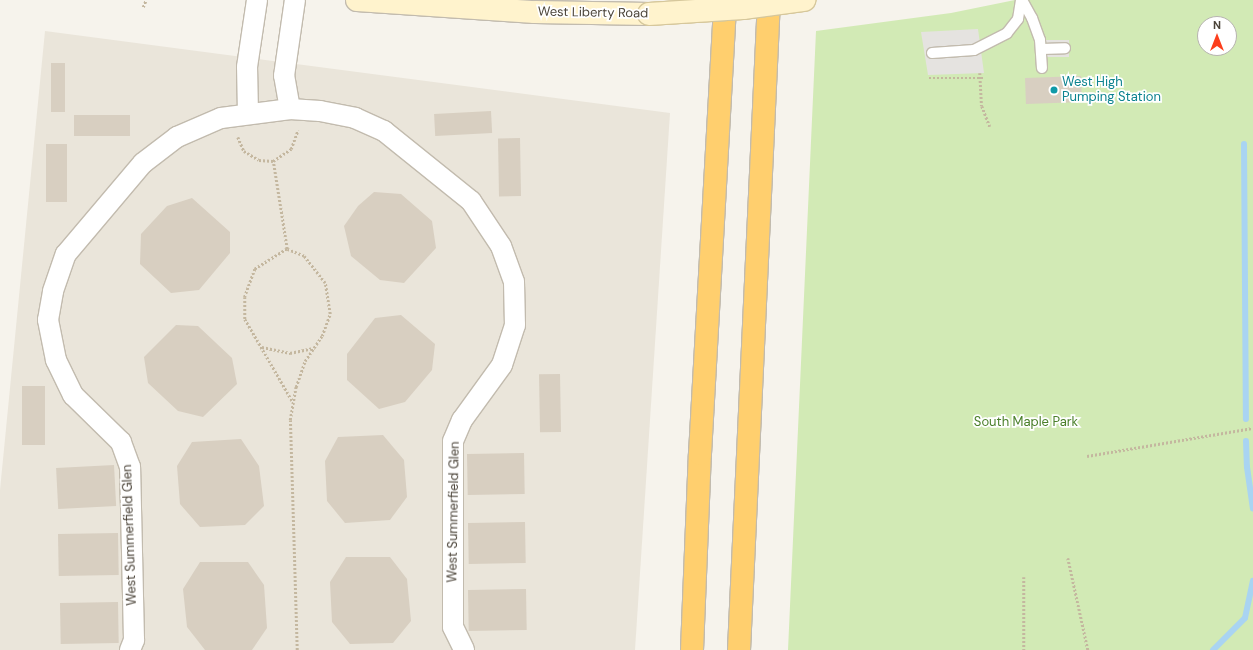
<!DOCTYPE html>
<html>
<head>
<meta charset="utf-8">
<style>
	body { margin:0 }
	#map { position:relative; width:1253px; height:650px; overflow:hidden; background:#f6f3ec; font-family:"DM Sans",sans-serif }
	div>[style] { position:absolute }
	.residential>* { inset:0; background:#eae5da }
	.green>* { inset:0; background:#d2eab5 }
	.parking>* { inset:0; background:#e5e3e0; transform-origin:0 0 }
	.stream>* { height:6px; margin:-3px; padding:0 3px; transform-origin:3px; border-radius:3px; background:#a9d4f2 }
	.building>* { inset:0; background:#d8cfc1; transform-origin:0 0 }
	.path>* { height:2.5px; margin-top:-1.25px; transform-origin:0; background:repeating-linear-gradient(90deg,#c4b79f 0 2px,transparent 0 4px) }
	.roads { filter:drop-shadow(1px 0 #c2bbae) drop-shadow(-1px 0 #c2bbae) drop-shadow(0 1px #c2bbae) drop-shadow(0 -1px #c2bbae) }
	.lane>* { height:10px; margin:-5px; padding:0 5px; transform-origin:5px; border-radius:5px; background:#fff }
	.street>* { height:20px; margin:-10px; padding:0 10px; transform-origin:10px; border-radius:10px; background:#fff }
	.secondary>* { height:22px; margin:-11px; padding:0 11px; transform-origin:11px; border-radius:11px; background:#fff3cd }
	.highway>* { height:22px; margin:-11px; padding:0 11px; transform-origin:11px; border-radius:11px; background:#ffcf6e }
	.bridges { filter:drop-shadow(1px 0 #d6c79b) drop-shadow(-1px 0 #d6c79b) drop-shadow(0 1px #d6c79b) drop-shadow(0 -1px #d6c79b) }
	.secondary-bridge>* { height:22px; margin:-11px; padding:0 11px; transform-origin:11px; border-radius:11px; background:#fff3cd }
	.dots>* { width:11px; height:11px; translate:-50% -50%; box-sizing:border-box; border:2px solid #fff; border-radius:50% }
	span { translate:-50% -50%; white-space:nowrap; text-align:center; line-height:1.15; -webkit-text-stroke:3.5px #fff; paint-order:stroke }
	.street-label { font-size:13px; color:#4b4439 }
	.culture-label { font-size:13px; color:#0d838f }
	.left { translate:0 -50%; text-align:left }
	.park-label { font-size:13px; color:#4a7f2a }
	.north { position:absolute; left:1197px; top:16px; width:40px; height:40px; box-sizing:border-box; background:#fff; border:1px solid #b7b4b0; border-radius:50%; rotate:0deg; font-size:11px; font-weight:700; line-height:16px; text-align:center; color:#4b4439 }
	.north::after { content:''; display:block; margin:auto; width:14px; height:18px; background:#fc3f1d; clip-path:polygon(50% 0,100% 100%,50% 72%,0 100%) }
</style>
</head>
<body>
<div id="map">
	<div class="residential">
		<div style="clip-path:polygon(45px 31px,670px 113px,635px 650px,0 650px,0 490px)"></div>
	</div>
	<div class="green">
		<div style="clip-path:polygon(evenodd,1015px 0,1253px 0,1253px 650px,788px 650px,816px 31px,951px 13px,1015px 0,1205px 24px,1229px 24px,1229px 48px,1205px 48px,1205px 24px)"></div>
	</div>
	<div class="parking">
		<div style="clip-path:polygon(978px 29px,984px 73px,928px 75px,921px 32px)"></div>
		<div style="left:1040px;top:40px;width:29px;height:17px"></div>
	</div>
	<div class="stream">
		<div style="left:1244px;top:144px;width:275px;rotate:89.6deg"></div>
		<div style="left:1246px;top:441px;width:26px;rotate:88deg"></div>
		<div style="left:1247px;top:467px;width:42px;rotate:81.9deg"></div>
		<div style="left:1213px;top:650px;width:45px;rotate:-45deg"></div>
		<div style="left:1245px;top:618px;width:38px;rotate:-78deg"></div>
	</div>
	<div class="building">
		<div style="left:51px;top:63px;width:14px;height:49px"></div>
		<div style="left:1081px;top:76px;width:26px;height:56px;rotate:88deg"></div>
		<div style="left:491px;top:111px;width:22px;height:57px;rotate:87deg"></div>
		<div style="left:74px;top:115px;width:56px;height:21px"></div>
		<div style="left:520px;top:138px;width:58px;height:22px;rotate:89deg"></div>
		<div style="left:46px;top:144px;width:21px;height:58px"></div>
		<div style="clip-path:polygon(374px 192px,401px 194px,432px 221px,436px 248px,404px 283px,380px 280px,351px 256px,344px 226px,358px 206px)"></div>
		<div style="clip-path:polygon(192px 198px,230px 232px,230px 253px,199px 290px,171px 293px,140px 264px,141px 234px,167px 206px)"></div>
		<div style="clip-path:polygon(401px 315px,435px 344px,432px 370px,405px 402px,379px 409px,347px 380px,347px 354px,375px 318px)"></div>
		<div style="clip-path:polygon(176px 325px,198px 326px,232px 358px,237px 384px,203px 417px,178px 411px,148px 383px,144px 357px)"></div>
		<div style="left:560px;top:374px;width:58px;height:21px;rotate:89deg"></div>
		<div style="left:22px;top:386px;width:23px;height:59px"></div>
		<div style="clip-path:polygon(383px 435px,404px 460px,407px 497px,390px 520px,345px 523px,327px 501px,325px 461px,338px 437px)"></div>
		<div style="clip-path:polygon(241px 439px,259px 466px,264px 506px,245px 525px,200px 527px,180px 504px,177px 466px,192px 442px)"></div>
		<div style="left:524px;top:453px;width:41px;height:57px;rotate:89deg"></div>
		<div style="left:114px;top:465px;width:41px;height:58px;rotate:87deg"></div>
		<div style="left:525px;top:522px;width:41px;height:57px;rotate:89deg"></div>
		<div style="left:118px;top:533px;width:42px;height:60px;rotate:89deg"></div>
		<div style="clip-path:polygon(346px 557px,390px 557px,407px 579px,411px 621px,393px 643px,350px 644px,332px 622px,330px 582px)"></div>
		<div style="clip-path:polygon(200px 562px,248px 562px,264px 585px,267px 628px,252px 650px,205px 650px,187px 627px,183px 589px)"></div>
		<div style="left:526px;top:589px;width:41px;height:58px;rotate:89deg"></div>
		<div style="left:118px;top:602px;width:41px;height:58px;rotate:89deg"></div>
	</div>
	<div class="path">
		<div style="left:143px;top:7px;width:8px;rotate:-67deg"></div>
		<div style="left:980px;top:73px;width:33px;rotate:87deg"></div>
		<div style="left:982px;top:106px;width:22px;rotate:69deg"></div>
		<div style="left:929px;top:78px;width:55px"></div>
		<div style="left:238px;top:137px;width:15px;rotate:67deg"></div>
		<div style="left:244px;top:151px;width:17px;rotate:31deg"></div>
		<div style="left:259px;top:160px;width:14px;rotate:4deg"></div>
		<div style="left:287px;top:249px;width:38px;rotate:148deg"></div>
		<div style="left:255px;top:269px;width:30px;rotate:110deg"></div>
		<div style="left:245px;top:297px;width:22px;rotate:90deg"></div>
		<div style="left:245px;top:319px;width:96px;rotate:60deg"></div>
		<div style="left:262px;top:347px;width:29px;rotate:12deg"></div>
		<div style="left:290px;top:353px;width:25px;rotate:-12deg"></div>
		<div style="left:1087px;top:456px;width:168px;rotate:-9.6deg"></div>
		<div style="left:1068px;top:558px;width:94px;rotate:77.7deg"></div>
		<div style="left:1024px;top:577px;width:73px;rotate:90deg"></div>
		<div style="left:297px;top:650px;width:230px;rotate:-91.7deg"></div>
		<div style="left:290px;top:420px;width:34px;rotate:-80deg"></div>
		<div style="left:296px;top:387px;width:28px;rotate:-71deg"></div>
		<div style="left:305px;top:361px;width:30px;rotate:-56deg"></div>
		<div style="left:322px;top:336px;width:23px;rotate:-70deg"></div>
		<div style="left:330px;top:314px;width:31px;rotate:-99deg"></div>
		<div style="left:325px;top:283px;width:34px;rotate:-128deg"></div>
		<div style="left:304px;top:256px;width:18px;rotate:-158deg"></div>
		<div style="left:287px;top:249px;width:89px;rotate:-99deg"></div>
		<div style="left:273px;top:161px;width:22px;rotate:-34deg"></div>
		<div style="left:291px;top:149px;width:20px;rotate:-70deg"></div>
	</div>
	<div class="roads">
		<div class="lane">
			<div style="left:1022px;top:0;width:21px;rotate:61deg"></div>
			<div style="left:1032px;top:18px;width:23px;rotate:70deg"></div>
			<div style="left:1040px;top:40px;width:28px;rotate:86deg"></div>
			<div style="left:1042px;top:49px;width:23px;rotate:-2deg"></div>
			<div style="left:932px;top:53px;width:42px;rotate:-4.1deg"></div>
			<div style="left:974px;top:50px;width:37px;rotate:-27deg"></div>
			<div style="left:1007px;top:33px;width:18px;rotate:-52deg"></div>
			<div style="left:1018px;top:19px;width:19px;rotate:-81deg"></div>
		</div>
		<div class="street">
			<div style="left:290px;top:109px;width:34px;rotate:-100deg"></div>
			<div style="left:284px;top:76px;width:77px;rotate:-81.8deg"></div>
			<div style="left:248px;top:113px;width:46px;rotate:-91.2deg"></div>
			<div style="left:247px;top:67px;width:68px;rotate:-81.5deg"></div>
			<div style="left:130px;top:650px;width:11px;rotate:-68deg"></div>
			<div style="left:134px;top:640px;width:173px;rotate:-91.3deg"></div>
			<div style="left:130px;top:467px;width:27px;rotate:-110deg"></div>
			<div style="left:121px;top:442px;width:67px;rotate:-135.6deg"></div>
			<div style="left:73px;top:395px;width:39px;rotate:-116deg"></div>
			<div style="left:56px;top:360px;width:41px;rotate:-101.3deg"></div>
			<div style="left:48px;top:320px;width:29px;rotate:-80deg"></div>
			<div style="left:53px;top:291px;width:39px;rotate:-71deg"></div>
			<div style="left:66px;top:254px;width:119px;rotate:-49.8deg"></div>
			<div style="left:143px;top:163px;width:43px;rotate:-37.4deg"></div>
			<div style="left:177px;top:137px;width:48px;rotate:-23.4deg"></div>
			<div style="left:221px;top:118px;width:70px;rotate:-7.4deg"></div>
			<div style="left:290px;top:109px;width:30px;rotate:4deg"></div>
			<div style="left:320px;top:111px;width:36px;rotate:11deg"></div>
			<div style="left:355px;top:118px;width:32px;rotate:24deg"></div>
			<div style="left:384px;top:131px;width:112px;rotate:38.8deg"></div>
			<div style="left:471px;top:201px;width:54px;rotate:56.3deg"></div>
			<div style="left:501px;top:246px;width:38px;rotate:70deg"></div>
			<div style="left:514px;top:282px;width:43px;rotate:88.7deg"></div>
			<div style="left:515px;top:325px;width:42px;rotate:108deg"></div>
			<div style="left:502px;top:365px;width:68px;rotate:126deg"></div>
			<div style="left:462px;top:420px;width:23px;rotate:113deg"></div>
			<div style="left:453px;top:441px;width:186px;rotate:90deg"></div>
			<div style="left:453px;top:627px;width:25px;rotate:64deg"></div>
		</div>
		<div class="secondary">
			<div style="left:357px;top:0;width:178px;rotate:3.9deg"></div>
			<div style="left:535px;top:12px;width:114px;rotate:1deg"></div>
		</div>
		<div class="highway">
			<div style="left:692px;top:650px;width:196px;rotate:-87.7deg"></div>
			<div style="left:700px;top:454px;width:455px;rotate:-86.8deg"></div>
			<div style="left:739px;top:650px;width:651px;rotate:-87.36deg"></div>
		</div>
	</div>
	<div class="bridges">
		<div class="secondary-bridge">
			<div style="left:649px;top:14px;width:94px;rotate:-3.7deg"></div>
			<div style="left:743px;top:8px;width:62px;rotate:-7.5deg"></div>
		</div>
	</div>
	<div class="dots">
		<div style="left:1054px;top:90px;background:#0f9aa8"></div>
	</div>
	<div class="street-label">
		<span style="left:593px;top:13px;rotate:1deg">West Liberty Road</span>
		<span style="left:454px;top:512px;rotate:-89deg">West Summerfield Glen</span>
		<span style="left:130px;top:535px;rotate:-92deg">West Summerfield Glen</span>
	</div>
	<div class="culture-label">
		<span class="left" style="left:1062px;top:90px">West High<br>Pumping Station</span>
	</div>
	<div class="park-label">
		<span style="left:1026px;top:422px">South Maple Park</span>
	</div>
	<div class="north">N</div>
</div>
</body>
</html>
